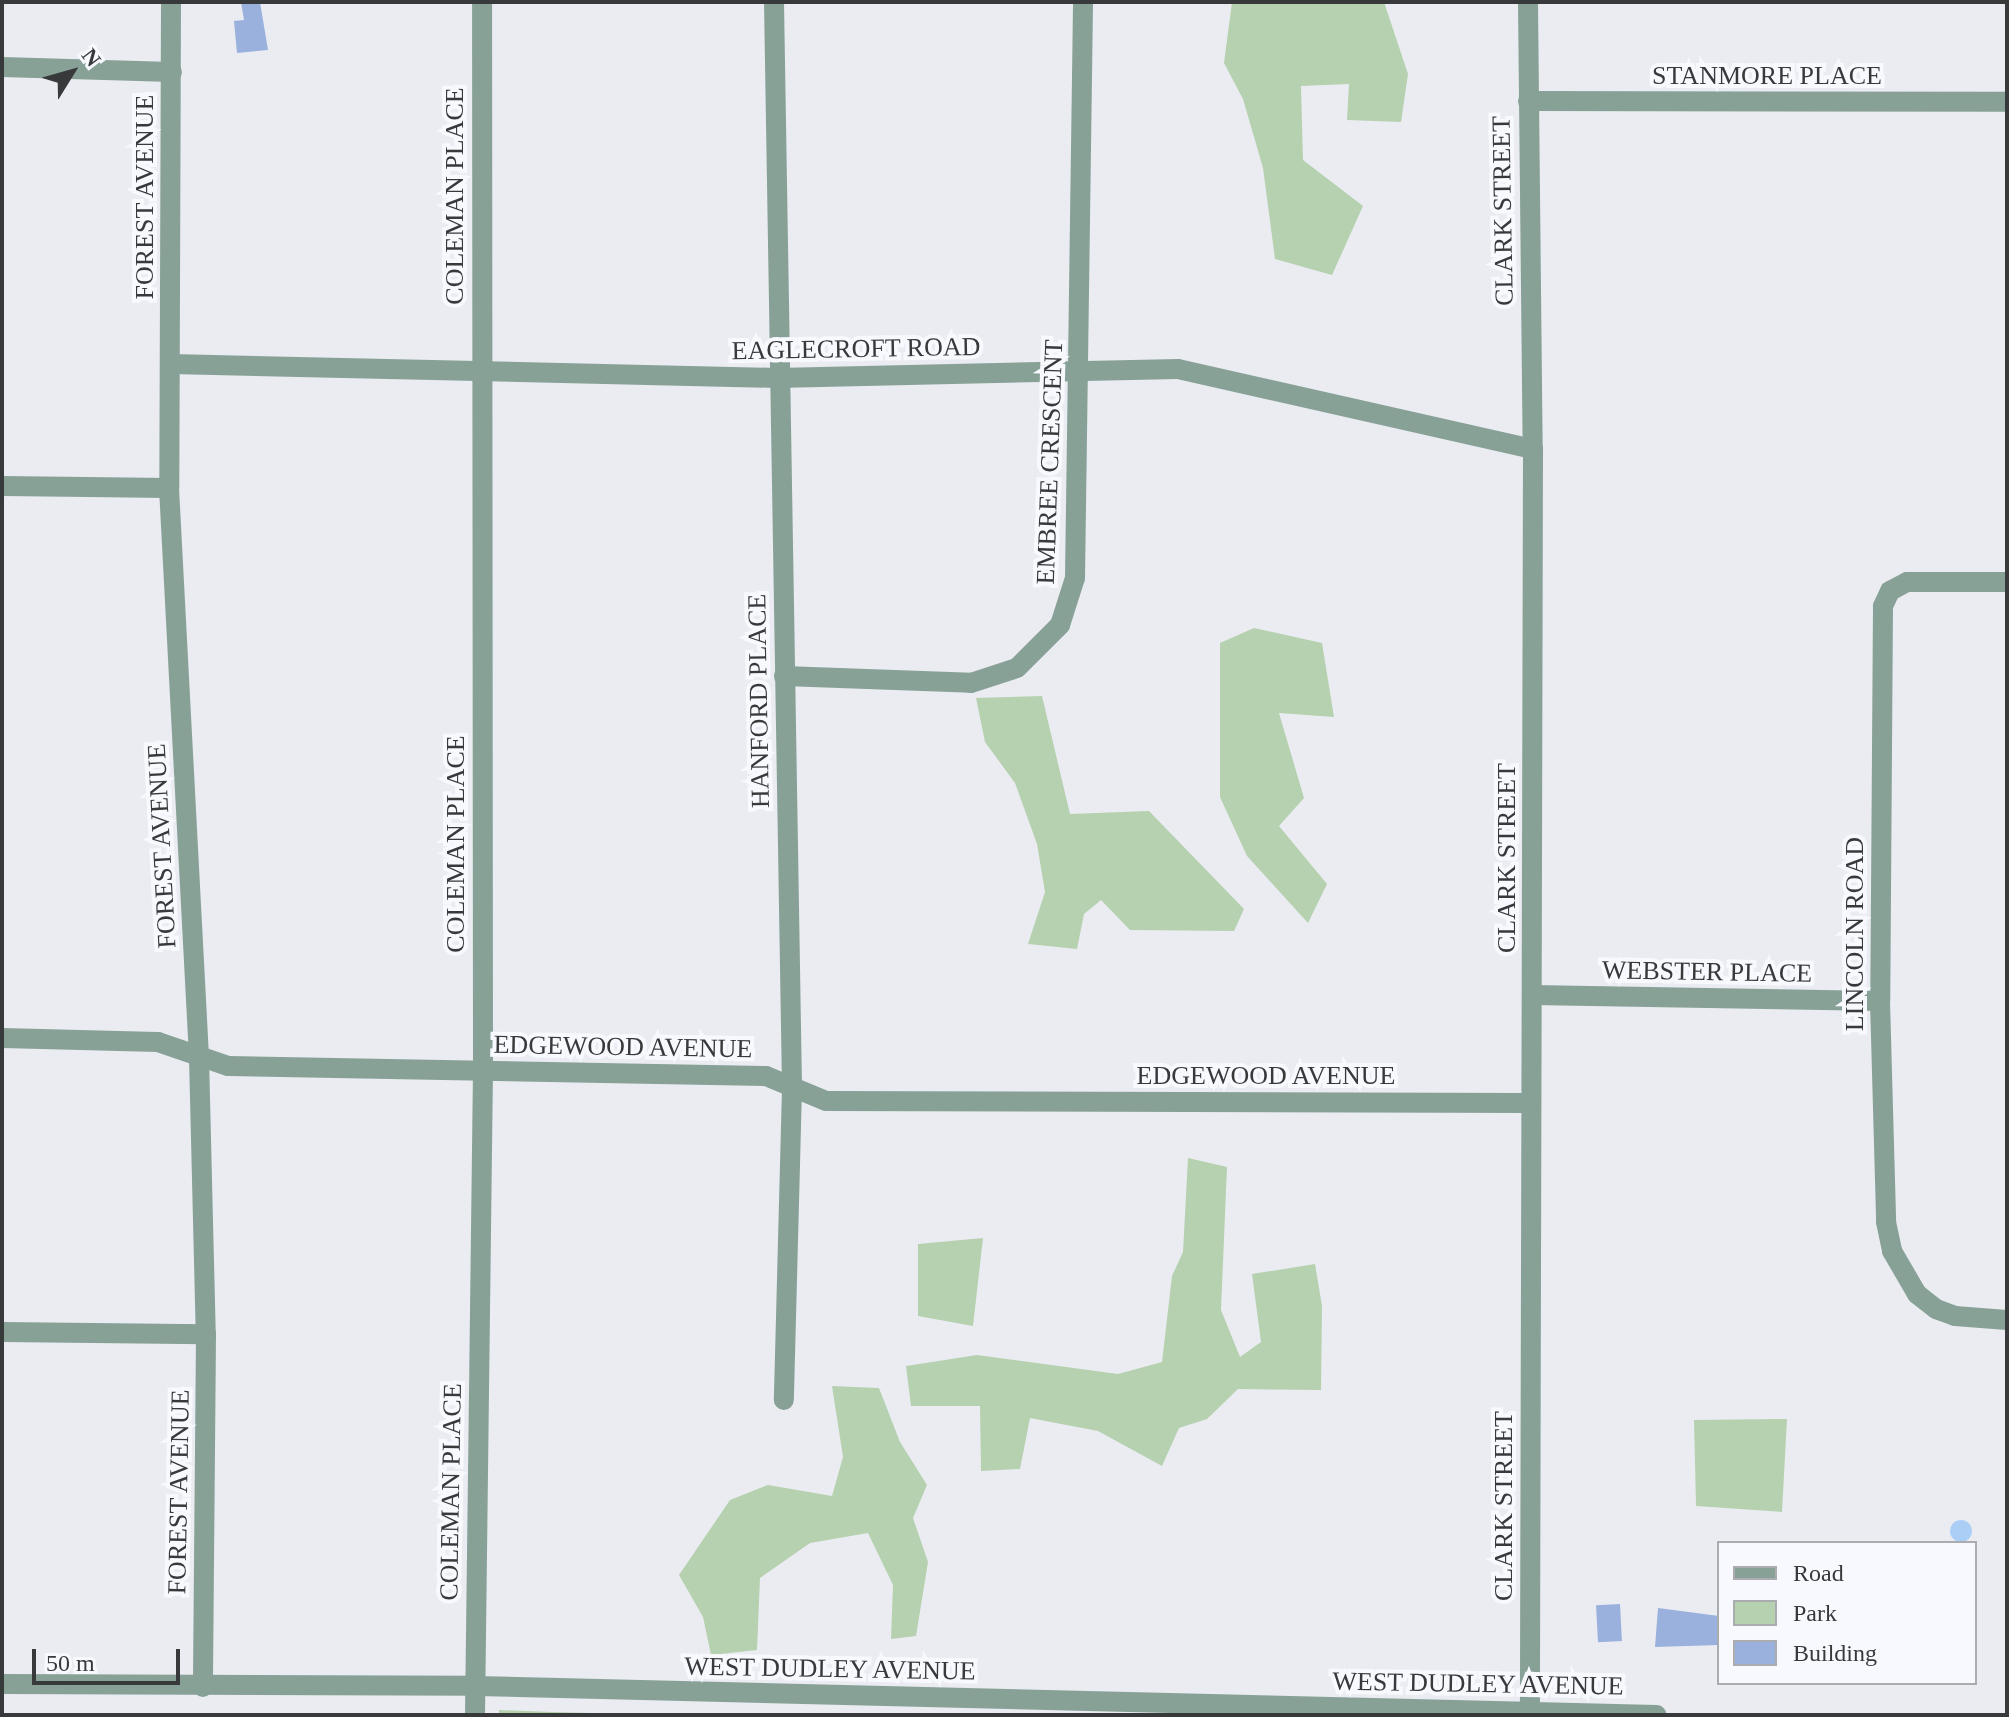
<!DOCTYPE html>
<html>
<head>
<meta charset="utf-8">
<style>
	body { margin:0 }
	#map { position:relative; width:2009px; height:1717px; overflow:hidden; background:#eaecf1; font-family:Georgia,serif }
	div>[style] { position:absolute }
	.green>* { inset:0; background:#b6d1af }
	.water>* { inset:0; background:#abcef7 }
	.round { border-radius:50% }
	.building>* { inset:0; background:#99b1dc; transform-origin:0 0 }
	.minor>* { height:20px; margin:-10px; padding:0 10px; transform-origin:10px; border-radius:10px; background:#88a197 }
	span { translate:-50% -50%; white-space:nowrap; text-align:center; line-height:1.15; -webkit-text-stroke:8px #f7f9fe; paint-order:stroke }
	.street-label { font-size:26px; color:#38393b }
	.frame { position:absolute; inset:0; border:4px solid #38393b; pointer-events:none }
	.legend { position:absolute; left:1717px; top:1541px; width:260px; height:144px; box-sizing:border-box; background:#f7f9fe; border:2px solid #abacb0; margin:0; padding:10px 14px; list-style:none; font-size:24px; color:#38393b }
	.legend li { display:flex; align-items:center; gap:16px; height:40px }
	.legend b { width:40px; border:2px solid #abacb0 }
	.north { position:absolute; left:32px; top:32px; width:80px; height:80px; -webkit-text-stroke:6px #f7f9fe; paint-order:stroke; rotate:53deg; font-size:22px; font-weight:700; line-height:32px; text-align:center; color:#38393b }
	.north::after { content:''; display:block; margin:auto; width:28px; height:36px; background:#38393b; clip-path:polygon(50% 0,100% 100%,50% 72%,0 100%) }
	.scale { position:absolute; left:32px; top:1649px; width:148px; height:36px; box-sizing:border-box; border:4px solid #38393b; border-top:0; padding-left:10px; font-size:24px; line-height:28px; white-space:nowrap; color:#38393b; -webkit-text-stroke:6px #f7f9fe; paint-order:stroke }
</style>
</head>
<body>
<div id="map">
	<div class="green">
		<div style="clip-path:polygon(1232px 2px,1384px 2px,1408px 74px,1401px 122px,1347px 120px,1349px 84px,1301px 86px,1303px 160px,1363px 206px,1332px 275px,1275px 259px,1263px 168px,1243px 99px,1224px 63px)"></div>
		<div style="clip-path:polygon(1254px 628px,1322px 643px,1334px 717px,1279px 713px,1304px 798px,1279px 826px,1327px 884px,1308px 923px,1247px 856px,1220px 797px,1220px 643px)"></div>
		<div style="clip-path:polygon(1042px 696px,1070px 814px,1149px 811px,1244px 909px,1234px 931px,1130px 930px,1101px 900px,1084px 914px,1077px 949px,1028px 944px,1045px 892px,1037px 844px,1015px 783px,985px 742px,976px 698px)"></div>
		<div style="clip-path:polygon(1188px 1158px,1227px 1167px,1221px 1310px,1240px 1357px,1261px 1342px,1252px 1274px,1315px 1264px,1322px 1306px,1321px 1390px,1238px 1389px,1207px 1419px,1179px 1428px,1162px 1466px,1098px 1431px,1030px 1418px,1020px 1469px,981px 1471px,980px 1406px,911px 1406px,906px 1366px,977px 1355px,1118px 1374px,1162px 1362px,1172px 1276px,1183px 1252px)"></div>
		<div style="clip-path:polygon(983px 1238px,973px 1326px,918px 1316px,918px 1244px)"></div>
		<div style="clip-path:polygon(832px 1386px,879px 1388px,900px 1442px,927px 1485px,913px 1518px,928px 1562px,916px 1636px,891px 1639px,893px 1585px,868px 1533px,810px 1543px,760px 1578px,757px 1650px,711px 1655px,703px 1617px,679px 1575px,730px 1500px,768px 1485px,832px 1496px,843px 1457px)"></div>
		<div style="clip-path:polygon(1787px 1419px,1782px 1512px,1696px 1506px,1694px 1420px)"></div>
		<div style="clip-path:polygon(499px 1710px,553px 1712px,664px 1715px,499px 1715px)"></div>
	</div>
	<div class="water">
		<div class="round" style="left:1950px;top:1520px;width:22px;height:22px"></div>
	</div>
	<div class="building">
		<div style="clip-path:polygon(241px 2px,260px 2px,268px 50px,237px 53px,234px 21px,244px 20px)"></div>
		<div style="left:1620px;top:1604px;width:37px;height:24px;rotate:87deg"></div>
		<div style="clip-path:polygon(1658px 1608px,1719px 1616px,1719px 1645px,1655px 1647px)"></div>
	</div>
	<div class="minor">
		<div style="left:171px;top:2px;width:486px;rotate:90.2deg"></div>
		<div style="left:169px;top:488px;width:570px;rotate:86.98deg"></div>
		<div style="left:199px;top:1057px;width:277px;rotate:88.6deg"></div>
		<div style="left:206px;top:1334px;width:353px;rotate:90.5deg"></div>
		<div style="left:774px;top:2px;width:1086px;rotate:89.05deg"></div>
		<div style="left:792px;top:1088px;width:312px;rotate:91.5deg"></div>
		<div style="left:1528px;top:2px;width:447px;rotate:89.4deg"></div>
		<div style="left:1533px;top:449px;width:1266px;rotate:90.14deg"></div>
		<div style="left:2px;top:67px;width:170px;rotate:1.7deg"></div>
		<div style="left:1528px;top:101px;width:479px;rotate:0.1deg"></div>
		<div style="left:171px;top:364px;width:606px;rotate:1.32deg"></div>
		<div style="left:777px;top:378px;width:401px;rotate:-1.3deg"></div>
		<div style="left:1178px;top:369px;width:364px;rotate:12.7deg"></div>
		<div style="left:2px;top:486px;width:167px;rotate:0.7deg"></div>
		<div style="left:2007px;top:582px;width:100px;rotate:180deg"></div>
		<div style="left:1907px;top:582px;width:19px;rotate:152deg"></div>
		<div style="left:1890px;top:591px;width:17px;rotate:115deg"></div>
		<div style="left:1883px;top:606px;width:395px;rotate:90.4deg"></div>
		<div style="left:1880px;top:1001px;width:221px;rotate:88.4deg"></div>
		<div style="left:1886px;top:1222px;width:30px;rotate:78deg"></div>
		<div style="left:1892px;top:1251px;width:50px;rotate:59.8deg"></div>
		<div style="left:1917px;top:1294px;width:24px;rotate:38deg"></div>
		<div style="left:1936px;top:1309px;width:20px;rotate:20deg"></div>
		<div style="left:1955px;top:1316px;width:52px;rotate:4.4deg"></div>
		<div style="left:784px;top:676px;width:187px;rotate:2.1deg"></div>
		<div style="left:971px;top:683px;width:48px;rotate:-18.1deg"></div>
		<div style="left:1017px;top:668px;width:61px;rotate:-45deg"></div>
		<div style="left:1060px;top:625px;width:49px;rotate:-72.3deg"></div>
		<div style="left:1075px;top:578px;width:576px;rotate:-89.2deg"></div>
		<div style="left:1532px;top:995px;width:348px;rotate:1deg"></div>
		<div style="left:2px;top:1038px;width:156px;rotate:1.5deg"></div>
		<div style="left:158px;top:1042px;width:74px;rotate:18.9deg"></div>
		<div style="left:228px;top:1066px;width:538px;rotate:1.06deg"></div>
		<div style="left:766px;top:1076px;width:65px;rotate:22.6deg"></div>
		<div style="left:826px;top:1101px;width:704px;rotate:0.16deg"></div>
		<div style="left:2px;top:1332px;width:204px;rotate:0.6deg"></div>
		<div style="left:2px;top:1684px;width:473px;rotate:0.2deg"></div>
		<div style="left:475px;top:1686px;width:1182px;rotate:1.41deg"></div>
		<div style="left:475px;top:1715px;width:645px;rotate:-89.29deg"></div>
		<div style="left:483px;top:1070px;width:1068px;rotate:-90.05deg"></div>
	</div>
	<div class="street-label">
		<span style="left:1767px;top:76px">STANMORE PLACE</span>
		<span style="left:455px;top:196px;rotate:-90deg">COLEMAN PLACE</span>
		<span style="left:145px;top:197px;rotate:-90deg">FOREST AVENUE</span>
		<span style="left:1503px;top:211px;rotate:-91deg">CLARK STREET</span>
		<span style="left:856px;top:349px;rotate:-1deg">EAGLECROFT ROAD</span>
		<span style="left:1050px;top:462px;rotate:-88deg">EMBREE CRESCENT</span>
		<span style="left:759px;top:701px;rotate:-91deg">HANFORD PLACE</span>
		<span style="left:456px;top:844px;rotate:-90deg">COLEMAN PLACE</span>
		<span style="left:162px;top:846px;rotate:-93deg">FOREST AVENUE</span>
		<span style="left:1507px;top:858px;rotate:-90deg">CLARK STREET</span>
		<span style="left:1855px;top:934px;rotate:-90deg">LINCOLN ROAD</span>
		<span style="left:1707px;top:972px;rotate:1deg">WEBSTER PLACE</span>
		<span style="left:623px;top:1047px;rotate:1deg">EDGEWOOD AVENUE</span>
		<span style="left:1266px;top:1076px">EDGEWOOD AVENUE</span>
		<span style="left:179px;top:1492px;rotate:-89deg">FOREST AVENUE</span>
		<span style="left:451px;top:1492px;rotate:-89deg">COLEMAN PLACE</span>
		<span style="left:1504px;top:1506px;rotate:-90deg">CLARK STREET</span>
		<span style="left:830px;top:1669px;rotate:1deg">WEST DUDLEY AVENUE</span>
		<span style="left:1478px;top:1684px;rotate:1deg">WEST DUDLEY AVENUE</span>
	</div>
	<div class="frame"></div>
	<ul class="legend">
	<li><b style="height:10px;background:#88a197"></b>Road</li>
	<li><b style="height:22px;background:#b6d1af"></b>Park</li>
	<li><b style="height:22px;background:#99b1dc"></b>Building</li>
	</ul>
	<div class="north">N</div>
	<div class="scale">50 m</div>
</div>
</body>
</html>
